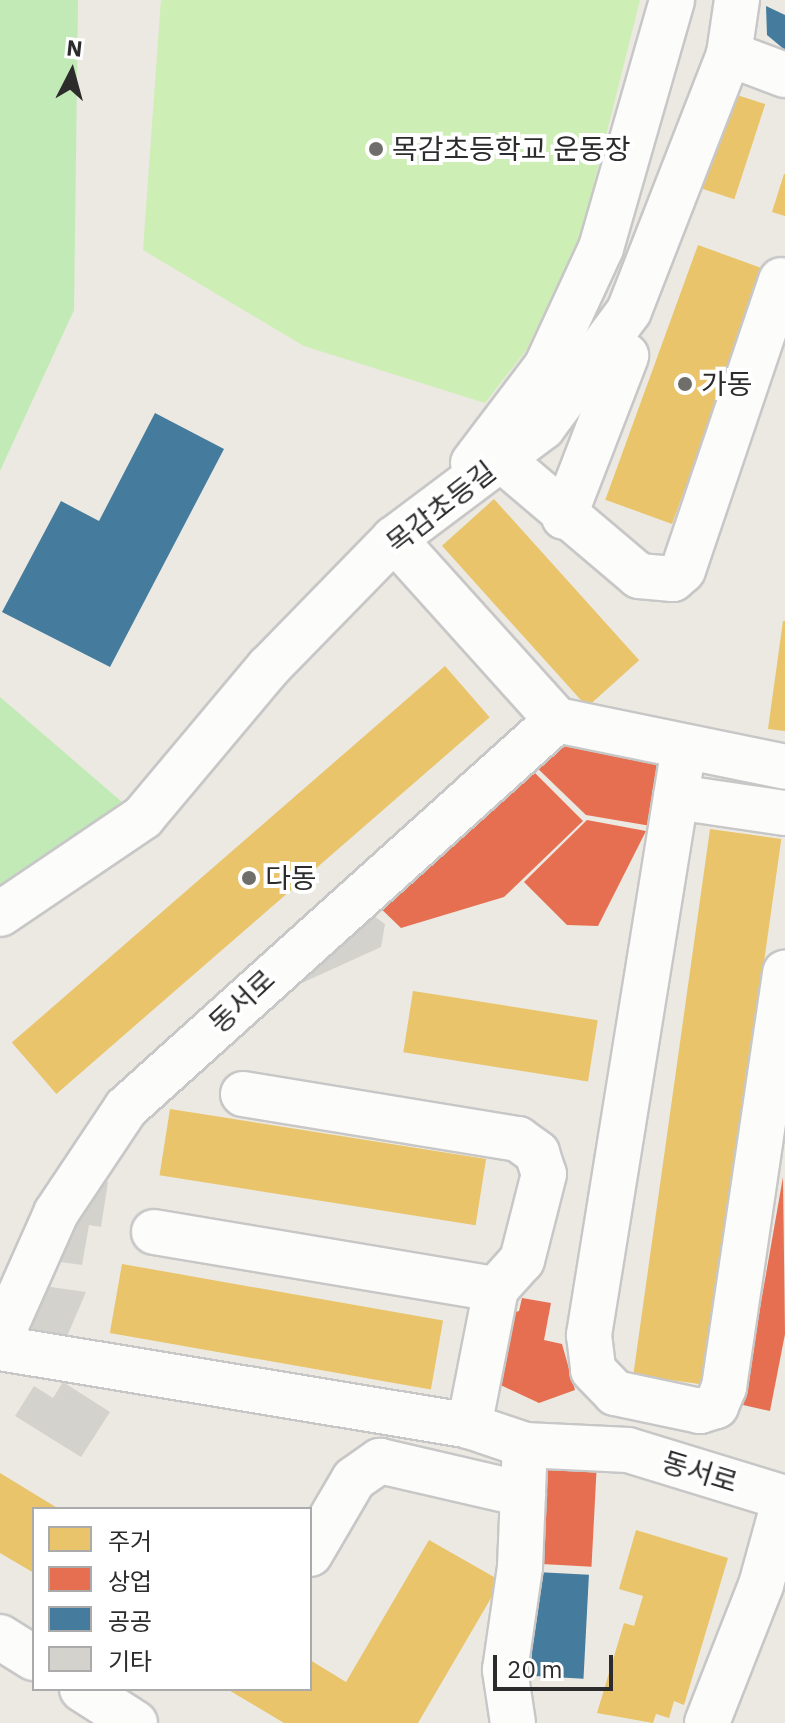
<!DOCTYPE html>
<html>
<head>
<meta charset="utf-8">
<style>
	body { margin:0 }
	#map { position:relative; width:785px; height:1723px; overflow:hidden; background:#ebe9e1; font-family:"IBM Plex Sans","Noto Sans KR",sans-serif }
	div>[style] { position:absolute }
	.green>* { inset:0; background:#c2eab7 }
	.pitch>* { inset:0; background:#cdeeb4 }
	.homes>* { inset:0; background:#e9c46a; transform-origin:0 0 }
	.shops>* { inset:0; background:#e76f51; transform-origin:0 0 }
	.public>* { inset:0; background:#457b9d; transform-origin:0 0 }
	.building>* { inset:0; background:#d3d2cc }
	.roads { filter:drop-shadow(2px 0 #c8c7c7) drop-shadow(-2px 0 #c8c7c7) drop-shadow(0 2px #c8c7c7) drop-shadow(0 -2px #c8c7c7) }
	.minor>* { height:44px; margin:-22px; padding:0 22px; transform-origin:22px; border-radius:22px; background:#fcfcfa }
	.dots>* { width:22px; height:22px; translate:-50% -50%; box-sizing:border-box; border:4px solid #fff; border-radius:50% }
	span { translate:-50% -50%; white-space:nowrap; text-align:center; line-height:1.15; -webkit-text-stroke:8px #fff; paint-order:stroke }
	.poi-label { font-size:28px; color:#2c2c2c }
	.left { translate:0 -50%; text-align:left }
	.street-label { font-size:28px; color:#2c2c2c }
	.legend { position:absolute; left:32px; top:1507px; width:280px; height:184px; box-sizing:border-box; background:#fff; border:2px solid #ababab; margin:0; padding:10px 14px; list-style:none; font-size:24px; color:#2c2c2c }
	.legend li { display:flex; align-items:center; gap:16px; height:40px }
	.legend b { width:40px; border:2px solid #ababab }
	.north { position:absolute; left:32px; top:32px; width:80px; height:80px; -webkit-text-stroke:6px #fff; paint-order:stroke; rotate:6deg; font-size:22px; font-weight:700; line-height:32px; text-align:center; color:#2c2c2c }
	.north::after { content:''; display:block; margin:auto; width:28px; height:36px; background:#2c2c2c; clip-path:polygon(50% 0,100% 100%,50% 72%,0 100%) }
	.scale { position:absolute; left:493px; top:1655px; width:120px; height:36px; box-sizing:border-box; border:4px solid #2c2c2c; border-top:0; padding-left:10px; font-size:24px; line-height:28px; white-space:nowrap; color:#2c2c2c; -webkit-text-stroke:6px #fff; paint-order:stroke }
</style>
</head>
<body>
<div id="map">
	<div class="green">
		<div style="clip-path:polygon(0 0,78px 0,74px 310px,0 471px)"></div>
		<div style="clip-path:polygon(0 697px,129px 808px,0 888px)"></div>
	</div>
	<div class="pitch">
		<div style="clip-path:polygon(161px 0,640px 0,582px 231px,527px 349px,485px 403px,304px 346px,143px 250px)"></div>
	</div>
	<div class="homes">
		<div style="left:731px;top:93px;width:36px;height:100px;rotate:18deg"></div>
		<div style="clip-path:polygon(784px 174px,785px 174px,785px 216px,772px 212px)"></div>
		<div style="left:698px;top:245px;width:71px;height:271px;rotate:20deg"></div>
		<div style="left:494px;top:499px;width:217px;height:70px;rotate:48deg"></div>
		<div style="clip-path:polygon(783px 621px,785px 621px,785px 731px,768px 729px)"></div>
		<div style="left:445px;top:666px;width:68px;height:574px;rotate:49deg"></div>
		<div style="left:710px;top:829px;width:72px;height:551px;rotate:8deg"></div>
		<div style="left:413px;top:991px;width:187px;height:62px;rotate:9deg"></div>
		<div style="left:170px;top:1109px;width:320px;height:67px;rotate:9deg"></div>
		<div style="left:122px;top:1264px;width:326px;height:70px;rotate:10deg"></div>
		<div style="clip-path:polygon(0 1473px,59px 1509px,34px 1509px,34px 1573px,0 1553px)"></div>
		<div style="clip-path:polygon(636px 1530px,728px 1558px,684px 1705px,674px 1701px,669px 1718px,656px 1714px,653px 1723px,597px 1713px,624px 1623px,634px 1626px,643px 1596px,619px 1589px)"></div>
		<div style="clip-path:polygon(429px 1540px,501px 1581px,418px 1723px,284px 1723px,227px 1689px,310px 1689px,310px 1660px,346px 1682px)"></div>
	</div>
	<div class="shops">
		<div style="clip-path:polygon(563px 736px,677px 761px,651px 826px,586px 815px,533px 764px)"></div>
		<div style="clip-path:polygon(529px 767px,583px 821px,504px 897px,401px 928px,373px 901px)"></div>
		<div style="clip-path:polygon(587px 820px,646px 831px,598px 926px,567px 925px,524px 882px)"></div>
		<div style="clip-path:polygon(783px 1177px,785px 1334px,770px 1411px,743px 1405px)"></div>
		<div style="clip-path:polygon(522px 1298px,551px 1303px,544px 1340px,562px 1344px,575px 1390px,539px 1403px,492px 1381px,508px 1314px,519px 1311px)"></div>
		<div style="left:543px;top:1460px;width:54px;height:104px;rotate:3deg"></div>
	</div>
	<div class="public">
		<div style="clip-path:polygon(766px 6px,785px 15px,785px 50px,767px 35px)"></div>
		<div style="clip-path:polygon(155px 413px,224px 449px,110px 667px,2px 612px,61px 501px,99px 521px)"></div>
		<div style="left:536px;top:1572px;width:53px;height:104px;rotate:3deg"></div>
	</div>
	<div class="building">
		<div style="clip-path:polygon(368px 912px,385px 924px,381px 947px,304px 982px,298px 977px)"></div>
		<div style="clip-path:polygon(88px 1180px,108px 1182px,101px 1227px,89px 1225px,82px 1265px,61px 1262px,71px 1200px)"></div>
		<div style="clip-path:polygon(30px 1284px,86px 1292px,65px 1341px,25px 1331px)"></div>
		<div style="clip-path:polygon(63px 1382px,110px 1412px,81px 1457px,15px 1416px,34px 1386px,53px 1398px)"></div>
	</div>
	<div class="roads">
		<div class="minor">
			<div style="left:729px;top:54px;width:60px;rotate:20.6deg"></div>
			<div style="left:501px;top:459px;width:181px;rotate:40.3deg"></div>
			<div style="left:639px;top:576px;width:34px;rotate:5deg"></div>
			<div style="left:673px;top:579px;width:13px;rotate:-42deg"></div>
			<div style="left:683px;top:570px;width:306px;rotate:-71.3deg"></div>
			<div style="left:473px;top:463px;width:121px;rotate:-52.8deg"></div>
			<div style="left:546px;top:367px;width:131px;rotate:-65.2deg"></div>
			<div style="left:601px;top:248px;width:258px;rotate:-74deg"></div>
			<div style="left:564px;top:517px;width:173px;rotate:-68.9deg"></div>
			<div style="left:394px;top:539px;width:244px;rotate:48deg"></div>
			<div style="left:684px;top:747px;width:596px;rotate:99.18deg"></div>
			<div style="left:589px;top:1335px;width:35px;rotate:83deg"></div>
			<div style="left:593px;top:1370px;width:32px;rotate:46deg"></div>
			<div style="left:615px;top:1393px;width:87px;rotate:12deg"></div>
			<div style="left:700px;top:1411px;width:17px;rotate:-17deg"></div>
			<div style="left:716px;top:1406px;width:21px;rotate:-67deg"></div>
			<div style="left:724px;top:1387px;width:419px;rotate:-81.6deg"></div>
			<div style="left:676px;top:797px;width:110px;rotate:8.4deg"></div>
			<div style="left:0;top:914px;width:173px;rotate:-34.1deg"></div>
			<div style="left:143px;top:817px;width:196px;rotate:-50deg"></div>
			<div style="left:269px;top:667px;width:179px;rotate:-45.7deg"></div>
			<div style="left:394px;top:539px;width:186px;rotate:-36.9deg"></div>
			<div style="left:543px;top:427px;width:144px;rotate:-53.4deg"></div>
			<div style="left:629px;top:311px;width:276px;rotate:-68.7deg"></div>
			<div style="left:729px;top:54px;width:55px;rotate:-81.6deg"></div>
			<div style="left:243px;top:1094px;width:279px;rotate:9.3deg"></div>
			<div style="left:518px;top:1139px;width:24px;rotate:36deg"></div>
			<div style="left:537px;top:1153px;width:22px;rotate:72deg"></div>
			<div style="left:544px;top:1174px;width:89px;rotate:104.3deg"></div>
			<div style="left:522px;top:1260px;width:39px;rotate:132deg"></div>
			<div style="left:496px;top:1289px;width:140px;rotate:101.1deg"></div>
			<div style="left:154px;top:1232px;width:347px;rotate:9.5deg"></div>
			<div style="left:0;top:1339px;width:138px;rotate:-66deg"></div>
			<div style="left:56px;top:1213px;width:126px;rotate:-56.3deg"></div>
			<div style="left:126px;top:1108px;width:580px;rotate:-41.99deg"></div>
			<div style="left:557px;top:720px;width:233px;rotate:11.6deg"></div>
			<div style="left:0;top:1348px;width:475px;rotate:9.4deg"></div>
			<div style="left:469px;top:1426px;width:59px;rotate:18.7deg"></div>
			<div style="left:525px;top:1445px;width:103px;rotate:2.8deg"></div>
			<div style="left:628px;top:1450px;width:164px;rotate:17deg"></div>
			<div style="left:785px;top:1498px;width:90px;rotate:105.4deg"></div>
			<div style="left:761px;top:1585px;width:148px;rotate:111.4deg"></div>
			<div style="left:310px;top:1554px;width:87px;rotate:-59.6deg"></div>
			<div style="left:354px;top:1479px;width:32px;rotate:-35deg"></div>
			<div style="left:380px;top:1461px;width:147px;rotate:13deg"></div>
			<div style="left:0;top:1637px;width:40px;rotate:32deg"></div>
			<div style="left:82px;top:1689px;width:63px;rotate:32.7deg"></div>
			<div style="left:513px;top:1723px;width:54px;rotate:-98.6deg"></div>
			<div style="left:505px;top:1670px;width:104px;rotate:-81.7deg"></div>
			<div style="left:520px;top:1567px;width:122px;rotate:-87.7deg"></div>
		</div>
	</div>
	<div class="dots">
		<div style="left:376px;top:149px;background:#6f6e6b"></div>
		<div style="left:685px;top:384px;background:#6f6e6b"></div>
		<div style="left:249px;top:878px;background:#6f6e6b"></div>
	</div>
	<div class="poi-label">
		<span class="left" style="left:392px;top:149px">목감초등학교 운동장</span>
		<span class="left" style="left:701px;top:384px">가동</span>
		<span class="left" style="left:265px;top:878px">다동</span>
	</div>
	<div class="street-label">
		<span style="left:441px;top:507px;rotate:-38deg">목감초등길</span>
		<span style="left:242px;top:1001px;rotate:-43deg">동서로</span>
		<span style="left:700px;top:1472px;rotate:17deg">동서로</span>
	</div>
	<ul class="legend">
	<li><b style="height:22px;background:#e9c46a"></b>주거</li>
	<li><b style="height:22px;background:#e76f51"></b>상업</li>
	<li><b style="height:22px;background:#457b9d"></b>공공</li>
	<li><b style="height:22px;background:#d3d2cc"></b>기타</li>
	</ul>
	<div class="north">N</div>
	<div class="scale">20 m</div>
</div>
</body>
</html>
